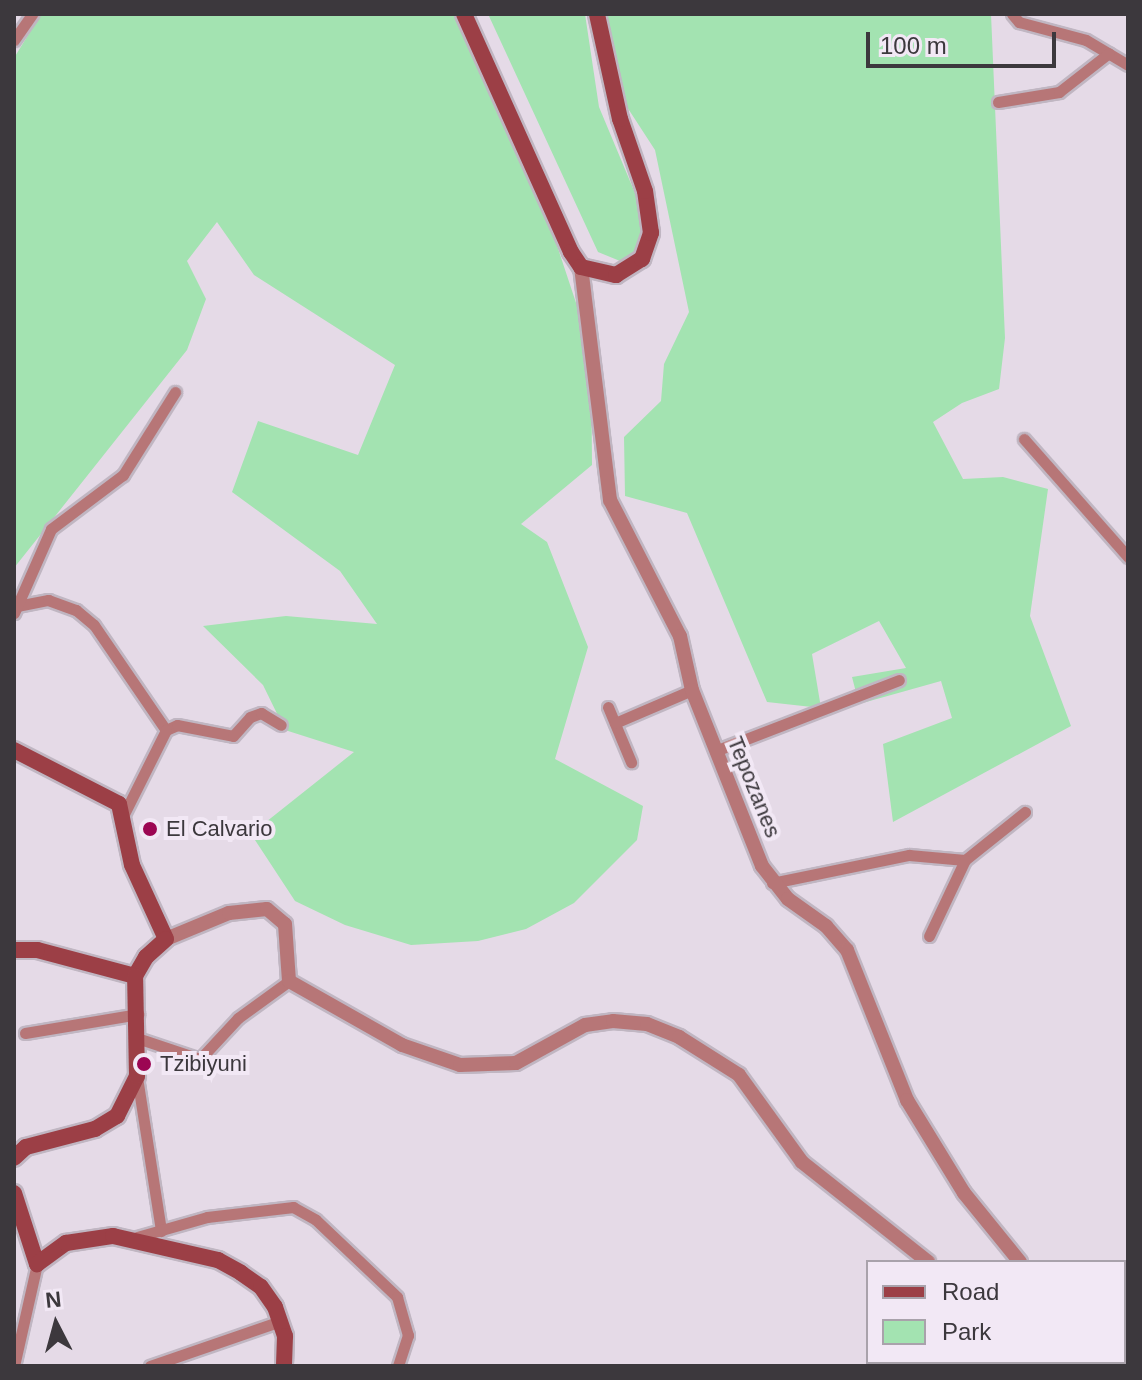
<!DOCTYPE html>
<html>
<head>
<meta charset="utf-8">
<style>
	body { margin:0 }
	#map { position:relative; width:1142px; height:1380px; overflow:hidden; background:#e5dae7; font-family:Helvetica,sans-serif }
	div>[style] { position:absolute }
	.green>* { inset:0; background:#a3e3b1 }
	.roads { filter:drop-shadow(2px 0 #c0b6c2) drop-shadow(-2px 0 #c0b6c2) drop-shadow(0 2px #c0b6c2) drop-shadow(0 -2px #c0b6c2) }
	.minor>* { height:11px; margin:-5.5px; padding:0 5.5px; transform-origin:5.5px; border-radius:5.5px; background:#b77677 }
	.tertiary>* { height:14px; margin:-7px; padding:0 7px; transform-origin:7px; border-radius:7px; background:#b77677 }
	.secondary>* { height:16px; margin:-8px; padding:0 8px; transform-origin:8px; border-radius:8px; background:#9c3f46 }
	.dots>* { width:22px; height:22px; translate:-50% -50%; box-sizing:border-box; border:4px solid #f2e8f5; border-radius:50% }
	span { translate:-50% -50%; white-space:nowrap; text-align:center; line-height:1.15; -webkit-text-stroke:8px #f2e8f5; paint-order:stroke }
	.street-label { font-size:22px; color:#3c383d }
	.poi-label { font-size:22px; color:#3c383d }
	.left { translate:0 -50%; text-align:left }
	.frame { position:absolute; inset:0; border:16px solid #3c383d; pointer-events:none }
	.legend { position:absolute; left:866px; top:1260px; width:260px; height:104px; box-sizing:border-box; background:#f2e8f5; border:2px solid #a9a2ab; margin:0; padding:10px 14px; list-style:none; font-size:24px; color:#3c383d }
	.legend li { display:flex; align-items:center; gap:16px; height:40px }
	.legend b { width:40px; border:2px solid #a9a2ab }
	.north { position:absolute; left:16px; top:1284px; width:80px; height:80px; -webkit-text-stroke:6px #f2e8f5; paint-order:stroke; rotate:354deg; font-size:22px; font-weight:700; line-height:32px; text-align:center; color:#3c383d }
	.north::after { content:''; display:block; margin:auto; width:28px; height:36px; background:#3c383d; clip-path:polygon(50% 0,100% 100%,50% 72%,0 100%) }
	.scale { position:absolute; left:866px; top:32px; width:190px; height:36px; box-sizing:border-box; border:4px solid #3c383d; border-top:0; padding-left:10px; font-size:24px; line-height:28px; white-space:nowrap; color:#3c383d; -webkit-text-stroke:6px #f2e8f5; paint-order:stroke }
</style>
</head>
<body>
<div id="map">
	<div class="green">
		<div style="clip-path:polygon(41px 14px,455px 14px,525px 149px,591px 348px,592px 465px,521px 524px,547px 542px,588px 647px,555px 759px,643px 806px,637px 840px,574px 903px,526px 929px,478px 941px,411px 945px,345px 925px,295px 901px,251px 834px,354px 752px,285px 730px,263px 685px,203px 626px,286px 616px,377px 624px,340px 571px,232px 492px,258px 421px,358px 455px,395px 365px,254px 275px,217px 222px,187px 261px,206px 299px,187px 350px,14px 568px,14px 58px)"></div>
		<div style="clip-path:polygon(488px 14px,585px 14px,599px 107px,640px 205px,642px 270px,598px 252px)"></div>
		<div style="clip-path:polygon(592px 14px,991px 14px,1005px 338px,999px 389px,962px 403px,933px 422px,963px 479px,1003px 477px,1048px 489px,1030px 616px,1071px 726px,893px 822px,883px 744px,952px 718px,941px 681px,859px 704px,852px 677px,906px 668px,879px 621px,812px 654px,821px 708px,767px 702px,687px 513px,625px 496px,624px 437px,661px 401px,664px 364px,689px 312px,655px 150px,601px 67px)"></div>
	</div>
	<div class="roads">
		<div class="minor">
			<div style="left:1012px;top:14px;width:11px;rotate:49deg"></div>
			<div style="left:1019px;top:22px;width:69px;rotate:15deg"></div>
			<div style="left:1086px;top:40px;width:49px;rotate:30.8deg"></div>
			<div style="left:14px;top:40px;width:32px;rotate:-55deg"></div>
			<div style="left:998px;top:102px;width:62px;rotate:-9.3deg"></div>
			<div style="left:1059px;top:92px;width:63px;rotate:-38deg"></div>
			<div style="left:1024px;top:439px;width:157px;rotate:48.6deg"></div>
			<div style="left:17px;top:606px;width:32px;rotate:-11deg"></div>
			<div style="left:48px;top:600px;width:30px;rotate:20deg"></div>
			<div style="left:76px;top:610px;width:23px;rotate:40deg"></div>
			<div style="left:94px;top:625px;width:127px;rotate:55.6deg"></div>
			<div style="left:14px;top:613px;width:92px;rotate:-66.2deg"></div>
			<div style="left:51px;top:529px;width:90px;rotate:-36.9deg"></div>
			<div style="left:123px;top:475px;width:98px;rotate:-57.9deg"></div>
			<div style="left:608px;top:707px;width:60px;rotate:67.3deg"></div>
			<div style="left:615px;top:723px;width:84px;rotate:-23.2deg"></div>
			<div style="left:166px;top:730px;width:12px;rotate:-24deg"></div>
			<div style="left:177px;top:725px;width:57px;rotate:11.1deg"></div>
			<div style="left:233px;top:736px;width:25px;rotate:-48deg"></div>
			<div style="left:250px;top:717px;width:12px;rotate:-20deg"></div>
			<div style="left:261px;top:713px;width:23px;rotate:31deg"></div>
			<div style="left:715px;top:751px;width:197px;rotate:-21.1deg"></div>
			<div style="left:124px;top:814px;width:94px;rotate:-63.4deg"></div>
			<div style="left:772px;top:883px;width:140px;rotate:-11.6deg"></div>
			<div style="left:909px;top:855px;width:56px;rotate:5.1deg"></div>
			<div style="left:965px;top:860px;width:77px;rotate:-38.7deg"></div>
			<div style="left:929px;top:936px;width:84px;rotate:-64.7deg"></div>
			<div style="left:25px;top:1033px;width:115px;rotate:-9.5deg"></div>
			<div style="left:140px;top:1039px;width:63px;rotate:18.4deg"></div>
			<div style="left:200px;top:1059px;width:56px;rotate:-47.2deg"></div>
			<div style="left:238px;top:1018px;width:63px;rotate:-36deg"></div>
			<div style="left:137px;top:1077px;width:156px;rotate:81.1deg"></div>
			<div style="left:137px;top:1237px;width:73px;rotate:-15.9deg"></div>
			<div style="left:207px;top:1217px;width:87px;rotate:-6.6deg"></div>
			<div style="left:293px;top:1207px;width:26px;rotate:29deg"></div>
			<div style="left:316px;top:1220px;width:112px;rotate:43.5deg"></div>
			<div style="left:397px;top:1297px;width:40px;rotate:74deg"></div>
			<div style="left:408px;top:1335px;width:33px;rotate:108deg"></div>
			<div style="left:14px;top:1366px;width:105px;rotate:-77.3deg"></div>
			<div style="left:150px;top:1366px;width:139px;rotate:-19deg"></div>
		</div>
		<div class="tertiary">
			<div style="left:581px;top:267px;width:235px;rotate:82.9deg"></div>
			<div style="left:610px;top:500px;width:153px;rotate:62.8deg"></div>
			<div style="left:680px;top:636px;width:55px;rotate:77.5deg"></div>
			<div style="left:692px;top:690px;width:189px;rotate:68.3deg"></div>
			<div style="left:762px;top:866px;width:42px;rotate:51.8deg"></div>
			<div style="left:788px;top:899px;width:47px;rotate:35.4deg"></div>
			<div style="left:826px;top:926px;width:32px;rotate:49deg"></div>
			<div style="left:847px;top:950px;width:162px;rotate:68.2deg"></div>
			<div style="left:907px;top:1100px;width:109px;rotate:58.5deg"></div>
			<div style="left:964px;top:1193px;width:89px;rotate:50.9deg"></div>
			<div style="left:166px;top:939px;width:68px;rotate:-22.4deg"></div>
			<div style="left:229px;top:913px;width:38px;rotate:-6deg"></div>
			<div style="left:267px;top:909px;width:23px;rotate:40deg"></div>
			<div style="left:285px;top:924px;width:57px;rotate:86deg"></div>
			<div style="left:289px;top:981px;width:130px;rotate:29.5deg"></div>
			<div style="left:402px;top:1045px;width:61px;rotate:19deg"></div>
			<div style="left:460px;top:1065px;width:56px;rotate:-2deg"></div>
			<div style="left:516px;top:1063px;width:79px;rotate:-28.8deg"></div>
			<div style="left:585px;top:1025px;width:28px;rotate:-8deg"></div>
			<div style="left:613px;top:1021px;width:34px;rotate:5deg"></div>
			<div style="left:647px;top:1024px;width:35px;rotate:22deg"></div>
			<div style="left:679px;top:1037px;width:71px;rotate:32.3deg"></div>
			<div style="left:739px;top:1075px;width:107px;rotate:54.1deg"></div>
			<div style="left:802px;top:1162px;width:161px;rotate:38.4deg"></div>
			<div style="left:1086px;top:1362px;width:6px;rotate:45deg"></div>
		</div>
		<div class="secondary">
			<div style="left:464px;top:14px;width:261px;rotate:65.8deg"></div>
			<div style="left:571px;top:252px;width:18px;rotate:56deg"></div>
			<div style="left:581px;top:267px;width:36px;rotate:13deg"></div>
			<div style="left:616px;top:275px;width:31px;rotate:-32deg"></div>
			<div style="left:642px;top:259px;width:28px;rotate:-71deg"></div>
			<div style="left:651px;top:233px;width:42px;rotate:-98.1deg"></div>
			<div style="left:645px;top:191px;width:76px;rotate:-109.1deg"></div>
			<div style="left:620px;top:119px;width:107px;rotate:-102.4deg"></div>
			<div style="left:14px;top:750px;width:118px;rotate:27.2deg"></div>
			<div style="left:119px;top:804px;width:62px;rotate:78deg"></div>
			<div style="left:132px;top:865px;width:81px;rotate:65.3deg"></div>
			<div style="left:166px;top:939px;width:27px;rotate:138deg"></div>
			<div style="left:146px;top:957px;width:22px;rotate:120deg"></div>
			<div style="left:135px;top:976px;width:101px;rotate:-165.1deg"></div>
			<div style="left:37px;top:950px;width:23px;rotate:180deg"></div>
			<div style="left:14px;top:1158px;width:16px;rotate:-43deg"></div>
			<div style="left:26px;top:1147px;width:71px;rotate:-14.6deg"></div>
			<div style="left:95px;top:1129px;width:26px;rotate:-31deg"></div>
			<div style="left:117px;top:1116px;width:45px;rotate:-63.4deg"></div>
			<div style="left:137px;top:1076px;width:100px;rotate:-91.1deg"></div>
			<div style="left:14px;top:1193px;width:75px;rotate:72.1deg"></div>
			<div style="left:37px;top:1264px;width:36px;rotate:-36deg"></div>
			<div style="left:66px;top:1243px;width:48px;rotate:-8.5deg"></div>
			<div style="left:113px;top:1236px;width:108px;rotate:12.9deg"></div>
			<div style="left:218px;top:1260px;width:26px;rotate:29deg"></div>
			<div style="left:241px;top:1273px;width:24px;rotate:35deg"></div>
			<div style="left:261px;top:1287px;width:24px;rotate:55deg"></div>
			<div style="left:275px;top:1307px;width:31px;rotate:71deg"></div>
			<div style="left:285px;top:1336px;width:30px;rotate:92deg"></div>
		</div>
	</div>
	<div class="dots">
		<div style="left:150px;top:829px;background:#9c0653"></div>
		<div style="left:144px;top:1064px;background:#9c0653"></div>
	</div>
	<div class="street-label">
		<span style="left:754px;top:787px;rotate:68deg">Tepozanes</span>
	</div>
	<div class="poi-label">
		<span class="left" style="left:166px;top:829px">El Calvario</span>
		<span class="left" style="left:160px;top:1064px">Tzibiyuni</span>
	</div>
	<div class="frame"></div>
	<ul class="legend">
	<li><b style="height:10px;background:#9c3f46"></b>Road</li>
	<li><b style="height:22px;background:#a3e3b1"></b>Park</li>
	</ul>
	<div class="north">N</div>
	<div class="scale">100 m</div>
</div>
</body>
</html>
